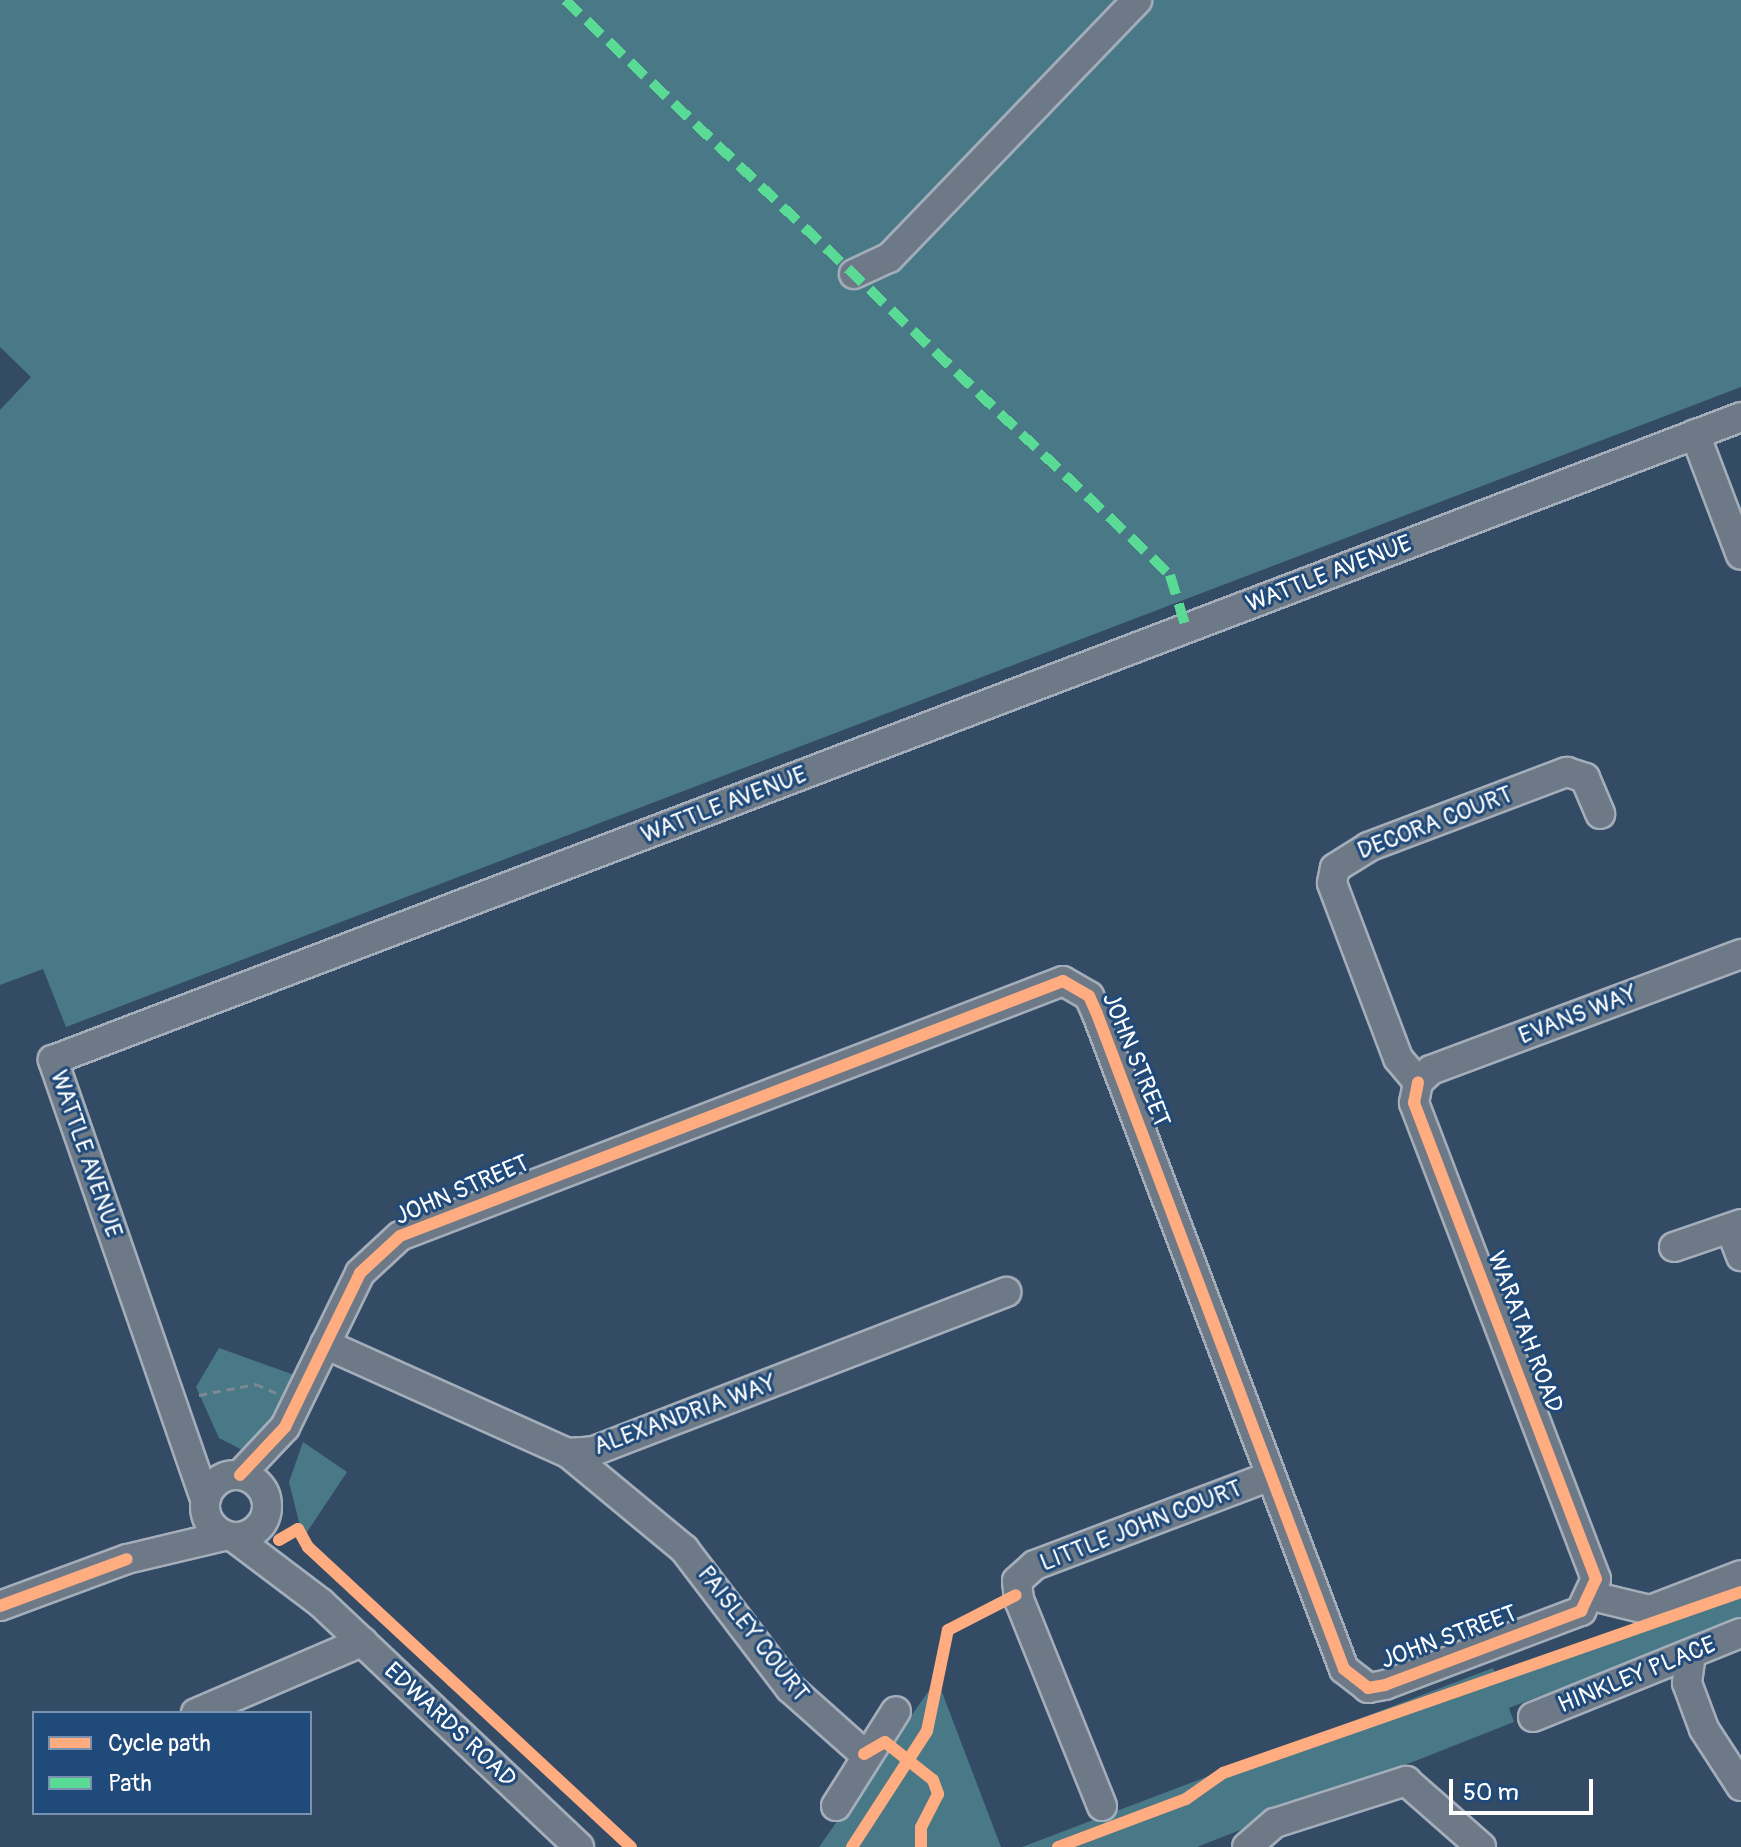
<!DOCTYPE html>
<html>
<head>
<meta charset="utf-8">
<style>
	body { margin:0 }
	#map { position:relative; width:1741px; height:1847px; overflow:hidden; background:#344b65; font-family:Pangolin,sans-serif }
	div>[style] { position:absolute }
	.green>* { inset:0; background:#497887 }
	.path>* { height:3px; margin-top:-1.5px; transform-origin:0; background:repeating-linear-gradient(90deg,#7e8895 0 8px,transparent 0 14px) }
	.roads { filter:drop-shadow(2px 0 #a4aeba) drop-shadow(-2px 0 #a4aeba) drop-shadow(0 2px #a4aeba) drop-shadow(0 -2px #a4aeba) }
	.minor>* { height:28px; margin:-14px; padding:0 14px; transform-origin:14px; border-radius:14px; background:#6d7986 }
	.minor>.ring { margin:-14px; padding:0; box-sizing:content-box; background:none; border:28px solid #6d7986; border-radius:50% }
	.quiet>* { height:10px; margin-top:-5px; transform-origin:0; background:repeating-linear-gradient(90deg,#5adb95 0 20px,transparent 0 30px) }
	.cycleway>* { height:12px; margin:-6px; padding:0 6px; transform-origin:6px; border-radius:6px; background:#ffac80 }
	span { translate:-50% -50%; white-space:nowrap; text-align:center; line-height:1.15; -webkit-text-stroke:6px #1f4a7a; paint-order:stroke }
	.street-label { font-size:24px; color:#fff }
	.legend { position:absolute; left:32px; top:1711px; width:280px; height:104px; box-sizing:border-box; background:#1f4a7a; border:2px solid #7992af; margin:0; padding:10px 14px; list-style:none; font-size:24px; color:#fff }
	.legend li { display:flex; align-items:center; gap:16px; height:40px }
	.legend b { width:40px; border:2px solid #7992af }
	.scale { position:absolute; left:1449px; top:1779px; width:144px; height:36px; box-sizing:border-box; border:4px solid #fff; border-top:0; padding-left:10px; font-size:24px; line-height:28px; white-space:nowrap; color:#fff; -webkit-text-stroke:6px #1f4a7a; paint-order:stroke }
</style>
</head>
<body>
<div id="map">
	<div class="green">
		<div style="clip-path:polygon(0 0,1741px 0,1741px 387px,66px 1027px,43px 969px,0 985px,0 410px,31px 377px,0 347px)"></div>
		<div style="clip-path:polygon(219px 1348px,297px 1376px,270px 1435px,246px 1452px,219px 1438px,196px 1387px)"></div>
		<div style="clip-path:polygon(303px 1442px,347px 1472px,303px 1538px,289px 1482px)"></div>
		<div style="clip-path:polygon(1741px 1590px,1741px 1620px,1509px 1708px,1514px 1722px,1197px 1847px,1022px 1847px,1493px 1668px,1499px 1682px)"></div>
		<div style="clip-path:polygon(937px 1679px,1001px 1847px,819px 1847px)"></div>
	</div>
	<div class="path">
		<div style="left:199px;top:1395px;width:58px;rotate:-10.9deg"></div>
		<div style="left:256px;top:1384px;width:22px;rotate:24deg"></div>
	</div>
	<div class="roads">
		<div class="minor">
			<div style="left:854px;top:274px;width:38px;rotate:-25deg"></div>
			<div style="left:889px;top:258px;width:358px;rotate:-46.1deg"></div>
			<div style="left:1695px;top:434px;width:129px;rotate:69.2deg"></div>
			<div style="left:1418px;top:1082px;width:31px;rotate:-130deg"></div>
			<div style="left:1398px;top:1058px;width:187px;rotate:-110.7deg"></div>
			<div style="left:1332px;top:883px;width:15px;rotate:-79deg"></div>
			<div style="left:1335px;top:868px;width:39px;rotate:-32deg"></div>
			<div style="left:1368px;top:847px;width:213px;rotate:-20.7deg"></div>
			<div style="left:1567px;top:772px;width:19px;rotate:18deg"></div>
			<div style="left:1585px;top:778px;width:39px;rotate:67deg"></div>
			<div style="left:1418px;top:1082px;width:18px;rotate:-43deg"></div>
			<div style="left:1431px;top:1070px;width:331px;rotate:-20.5deg"></div>
			<div style="left:1731px;top:1230px;width:28px;rotate:69deg"></div>
			<div style="left:1674px;top:1247px;width:71px;rotate:-18.9deg"></div>
			<div style="left:325px;top:1344px;width:266px;rotate:24.2deg"></div>
			<div style="left:568px;top:1453px;width:26px;rotate:-4deg"></div>
			<div style="left:594px;top:1451px;width:442px;rotate:-21.1deg"></div>
			<div style="left:568px;top:1453px;width:151px;rotate:39.6deg"></div>
			<div style="left:684px;top:1549px;width:175px;rotate:52.7deg"></div>
			<div style="left:790px;top:1688px;width:99px;rotate:41.7deg"></div>
			<div class="ring" style="left:205px;top:1475px;width:34px;height:34px"></div>
			<div style="left:240px;top:1475px;width:66px;rotate:-46.8deg"></div>
			<div style="left:285px;top:1427px;width:171px;rotate:-64deg"></div>
			<div style="left:360px;top:1273px;width:54px;rotate:-42.8deg"></div>
			<div style="left:400px;top:1236px;width:710px;rotate:-21.04deg"></div>
			<div style="left:1063px;top:981px;width:30px;rotate:30deg"></div>
			<div style="left:1089px;top:996px;width:20px;rotate:66deg"></div>
			<div style="left:1097px;top:1014px;width:700px;rotate:69.34deg"></div>
			<div style="left:1344px;top:1669px;width:31px;rotate:38deg"></div>
			<div style="left:1368px;top:1688px;width:17px;rotate:-10deg"></div>
			<div style="left:1385px;top:1685px;width:210px;rotate:-20.7deg"></div>
			<div style="left:1581px;top:1611px;width:35px;rotate:-65deg"></div>
			<div style="left:1596px;top:1579px;width:510px;rotate:-110.92deg"></div>
			<div style="left:1414px;top:1103px;width:21px;rotate:-79deg"></div>
			<div style="left:205px;top:1499px;width:465px;rotate:-109.1deg"></div>
			<div style="left:53px;top:1060px;width:1806px;rotate:-20.85deg"></div>
			<div style="left:235px;top:1538px;width:108px;rotate:37.1deg"></div>
			<div style="left:321px;top:1603px;width:355px;rotate:43.4deg"></div>
			<div style="left:1592px;top:1596px;width:60px;rotate:13.6deg"></div>
			<div style="left:1650px;top:1610px;width:97px;rotate:-21deg"></div>
			<div style="left:0;top:1606px;width:135px;rotate:-20.3deg"></div>
			<div style="left:127px;top:1559px;width:100px;rotate:-13.3deg"></div>
			<div style="left:1691px;top:1654px;width:29px;rotate:98deg"></div>
			<div style="left:1687px;top:1683px;width:49px;rotate:69.7deg"></div>
			<div style="left:1704px;top:1729px;width:68px;rotate:57deg"></div>
			<div style="left:196px;top:1713px;width:181px;rotate:-23.2deg"></div>
			<div style="left:1533px;top:1717px;width:224px;rotate:-22deg"></div>
			<div style="left:836px;top:1806px;width:112px;rotate:-57.7deg"></div>
			<div style="left:1102px;top:1806px;width:222px;rotate:-111.9deg"></div>
			<div style="left:1019px;top:1600px;width:19px;rotate:-96deg"></div>
			<div style="left:1017px;top:1581px;width:24px;rotate:-42deg"></div>
			<div style="left:1035px;top:1565px;width:252px;rotate:-20.7deg"></div>
			<div style="left:1247px;top:1847px;width:37px;rotate:-41deg"></div>
			<div style="left:1275px;top:1823px;width:138px;rotate:-17.8deg"></div>
			<div style="left:1406px;top:1781px;width:100px;rotate:41.3deg"></div>
		</div>
	</div>
	<div class="quiet">
		<div style="left:565px;top:0;width:835px;rotate:43.54deg"></div>
		<div style="left:1170px;top:575px;width:55px;rotate:73.2deg"></div>
	</div>
	<div class="cycleway">
		<div style="left:240px;top:1475px;width:66px;rotate:-46.8deg"></div>
		<div style="left:285px;top:1427px;width:171px;rotate:-64deg"></div>
		<div style="left:360px;top:1273px;width:54px;rotate:-42.8deg"></div>
		<div style="left:400px;top:1236px;width:710px;rotate:-21.04deg"></div>
		<div style="left:1063px;top:981px;width:30px;rotate:30deg"></div>
		<div style="left:1089px;top:996px;width:20px;rotate:66deg"></div>
		<div style="left:1097px;top:1014px;width:700px;rotate:69.34deg"></div>
		<div style="left:1344px;top:1669px;width:31px;rotate:38deg"></div>
		<div style="left:1368px;top:1688px;width:17px;rotate:-10deg"></div>
		<div style="left:1385px;top:1685px;width:210px;rotate:-20.7deg"></div>
		<div style="left:1581px;top:1611px;width:35px;rotate:-65deg"></div>
		<div style="left:1596px;top:1579px;width:510px;rotate:-110.92deg"></div>
		<div style="left:1414px;top:1103px;width:21px;rotate:-79deg"></div>
		<div style="left:279px;top:1540px;width:22px;rotate:-30deg"></div>
		<div style="left:298px;top:1529px;width:21px;rotate:61deg"></div>
		<div style="left:308px;top:1547px;width:441px;rotate:42.9deg"></div>
		<div style="left:0;top:1606px;width:135px;rotate:-20.3deg"></div>
		<div style="left:864px;top:1754px;width:24px;rotate:-30deg"></div>
		<div style="left:885px;top:1742px;width:61px;rotate:38.4deg"></div>
		<div style="left:933px;top:1780px;width:15px;rotate:70deg"></div>
		<div style="left:938px;top:1794px;width:37px;rotate:117deg"></div>
		<div style="left:921px;top:1827px;width:20px;rotate:90deg"></div>
		<div style="left:852px;top:1847px;width:138px;rotate:-57.1deg"></div>
		<div style="left:927px;top:1731px;width:103px;rotate:-78.3deg"></div>
		<div style="left:948px;top:1630px;width:76px;rotate:-27.2deg"></div>
		<div style="left:1058px;top:1847px;width:137px;rotate:-20.6deg"></div>
		<div style="left:1186px;top:1799px;width:45px;rotate:-35.1deg"></div>
		<div style="left:1223px;top:1773px;width:549px;rotate:-19.26deg"></div>
	</div>
	<div class="street-label">
		<span style="left:1329px;top:574px;rotate:-21deg">WATTLE AVENUE</span>
		<span style="left:724px;top:805px;rotate:-21deg">WATTLE AVENUE</span>
		<span style="left:1435px;top:823px;rotate:-21deg">DECORA COURT</span>
		<span style="left:1578px;top:1015px;rotate:-21deg">EVANS WAY</span>
		<span style="left:1136px;top:1060px;rotate:68deg">JOHN STREET</span>
		<span style="left:86px;top:1154px;rotate:71deg">WATTLE AVENUE</span>
		<span style="left:462px;top:1190px;rotate:-23deg">JOHN STREET</span>
		<span style="left:1525px;top:1332px;rotate:69deg">WARATAH ROAD</span>
		<span style="left:685px;top:1415px;rotate:-20deg">ALEXANDRIA WAY</span>
		<span style="left:1141px;top:1526px;rotate:-21deg">LITTLE JOHN COURT</span>
		<span style="left:753px;top:1634px;rotate:52deg">PAISLEY COURT</span>
		<span style="left:1449px;top:1637px;rotate:-20deg">JOHN STREET</span>
		<span style="left:1637px;top:1675px;rotate:-22deg">HINKLEY PLACE</span>
		<span style="left:450px;top:1725px;rotate:43deg">EDWARDS ROAD</span>
	</div>
	<ul class="legend">
	<li><b style="height:10px;background:#ffac80"></b>Cycle path</li>
	<li><b style="height:10px;background:#5adb95"></b>Path</li>
	</ul>
	<div class="scale">50 m</div>
</div>
</body>
</html>
